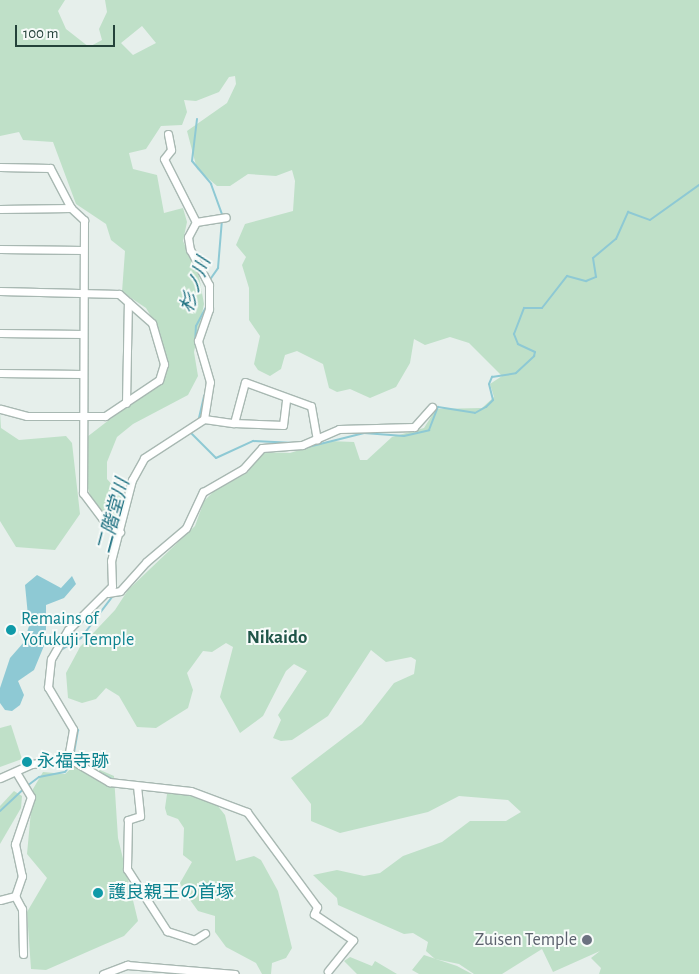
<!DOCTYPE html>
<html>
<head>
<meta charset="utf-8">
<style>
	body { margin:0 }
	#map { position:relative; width:699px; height:974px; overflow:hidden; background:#e6efeb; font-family:"Alegreya Sans","Noto Sans JP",sans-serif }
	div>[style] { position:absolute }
	.green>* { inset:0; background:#bfe0c8 }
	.water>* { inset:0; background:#8ec9d4 }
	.stream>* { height:2px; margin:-1px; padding:0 1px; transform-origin:1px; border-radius:1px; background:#8ec9d4 }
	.roads { filter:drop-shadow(1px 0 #a8b8b2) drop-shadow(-1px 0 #a8b8b2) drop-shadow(0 1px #a8b8b2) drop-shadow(0 -1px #a8b8b2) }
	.street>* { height:7px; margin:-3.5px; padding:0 3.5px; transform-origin:3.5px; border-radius:3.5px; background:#fff }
	.dots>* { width:14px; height:14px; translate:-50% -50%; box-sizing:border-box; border:2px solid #f7fbf9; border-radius:50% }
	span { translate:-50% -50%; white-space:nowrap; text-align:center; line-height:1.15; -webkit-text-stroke:4px #f7fbf9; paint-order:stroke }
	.culture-label { font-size:18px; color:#0d838f }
	.left { translate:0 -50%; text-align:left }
	.worship-label { font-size:18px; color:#5b616d }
	.right { translate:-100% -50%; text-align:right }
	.water-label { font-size:19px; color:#1c6f80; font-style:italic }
	.neighbourhood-label { font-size:19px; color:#1f5548; font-weight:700 }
	.scale { position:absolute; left:15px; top:25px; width:100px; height:22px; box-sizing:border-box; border:2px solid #24423a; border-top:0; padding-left:6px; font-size:15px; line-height:18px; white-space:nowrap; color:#24423a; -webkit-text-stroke:4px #f7fbf9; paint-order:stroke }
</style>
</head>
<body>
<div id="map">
	<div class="green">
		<div style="clip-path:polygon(evenodd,0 0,65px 0,58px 11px,66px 29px,89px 47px,102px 40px,99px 29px,107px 12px,105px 0,699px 0,699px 974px,599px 974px,601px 968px,591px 958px,600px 951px,553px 972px,542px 949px,502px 974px,474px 974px,459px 964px,435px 959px,426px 951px,428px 942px,413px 933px,404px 934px,338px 905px,337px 898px,313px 875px,337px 870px,364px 876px,380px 873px,403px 856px,442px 842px,470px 821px,506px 821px,521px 812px,508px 800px,459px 796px,428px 812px,340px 833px,311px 821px,311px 804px,291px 778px,362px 724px,394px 683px,414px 674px,416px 660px,411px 657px,386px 662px,371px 650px,328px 716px,292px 740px,281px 741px,273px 738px,281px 720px,278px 715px,307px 671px,294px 664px,286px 671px,263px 716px,240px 733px,220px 697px,233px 647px,226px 643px,212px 652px,203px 651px,187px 673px,193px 690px,188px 708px,156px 728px,137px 727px,119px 696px,106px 688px,96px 699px,82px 703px,68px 698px,66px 673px,80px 647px,115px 610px,128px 590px,195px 526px,204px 501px,214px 491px,247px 473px,263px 452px,290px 453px,329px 441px,354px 442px,360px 460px,367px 460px,392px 437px,424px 428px,436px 409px,482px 408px,494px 397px,490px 384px,502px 376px,469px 343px,450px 337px,425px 345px,414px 339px,410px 363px,396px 387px,370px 398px,350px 389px,337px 392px,329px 388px,323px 364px,297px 351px,285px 355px,281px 369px,270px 376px,258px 370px,254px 364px,260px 336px,249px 320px,249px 288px,242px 265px,246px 257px,236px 245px,245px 224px,293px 211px,295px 181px,292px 170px,276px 176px,248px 174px,230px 186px,217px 186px,197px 169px,187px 131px,227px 103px,236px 84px,235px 76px,229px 77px,219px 92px,196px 101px,184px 100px,187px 112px,182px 125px,161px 126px,146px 149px,129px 153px,133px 169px,157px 175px,164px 213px,183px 208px,187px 222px,183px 241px,199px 276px,204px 304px,194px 352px,198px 376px,188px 395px,133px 424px,117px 437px,107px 462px,107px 479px,122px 496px,119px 517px,112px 523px,92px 501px,85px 479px,87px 437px,158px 382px,163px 352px,158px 328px,146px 308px,122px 292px,125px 251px,111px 240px,106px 224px,76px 204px,53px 142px,23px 140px,19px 132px,0 136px,0 0,142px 26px,156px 43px,133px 55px,121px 43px,142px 26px)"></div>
		<div style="clip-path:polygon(0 412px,1px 428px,19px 440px,66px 436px,72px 443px,80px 514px,55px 550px,16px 547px,0 521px)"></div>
		<div style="clip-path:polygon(11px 725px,22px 759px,0 767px,0 728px)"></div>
		<div style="clip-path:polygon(79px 761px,114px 776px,118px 838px,138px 921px,124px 936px,103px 945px,46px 970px,31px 969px,27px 912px,47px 878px,27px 854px,33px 789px,43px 772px,65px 774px)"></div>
		<div style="clip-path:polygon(14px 791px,22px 796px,21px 808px,0 844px,0 806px)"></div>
		<div style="clip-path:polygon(176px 791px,217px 805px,225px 815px,236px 861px,254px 856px,261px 860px,278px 891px,292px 948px,286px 958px,272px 963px,271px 974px,262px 974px,256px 963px,226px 947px,215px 932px,215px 916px,198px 911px,185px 893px,180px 883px,192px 862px,183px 855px,184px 828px,178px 819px,167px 815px,165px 808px,167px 794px)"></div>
		<div style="clip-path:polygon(424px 955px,457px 966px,472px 974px,419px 974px,412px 970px)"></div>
		<div style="clip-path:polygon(350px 957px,372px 966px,375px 961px,397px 974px,357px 974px,344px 961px)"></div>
	</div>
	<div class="water">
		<div style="clip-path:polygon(37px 575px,61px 588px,72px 576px,76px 584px,64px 598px,46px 605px,46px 641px,34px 670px,18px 681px,24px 695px,20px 705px,12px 711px,5px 710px,0 703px,0 688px,10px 658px,24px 642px,29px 626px,25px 585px)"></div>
	</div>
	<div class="stream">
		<div style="left:197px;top:119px;width:42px;rotate:96.8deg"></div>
		<div style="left:192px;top:161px;width:30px;rotate:50deg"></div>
		<div style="left:211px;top:184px;width:32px;rotate:70deg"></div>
		<div style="left:209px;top:281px;width:16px;rotate:-55deg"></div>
		<div style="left:218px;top:268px;width:49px;rotate:-85.3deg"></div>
		<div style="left:195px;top:344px;width:18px;rotate:-87deg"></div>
		<div style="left:196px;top:326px;width:21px;rotate:-62deg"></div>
		<div style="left:199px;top:418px;width:23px;rotate:-77deg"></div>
		<div style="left:191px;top:433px;width:35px;rotate:45deg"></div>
		<div style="left:216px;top:458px;width:41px;rotate:-24.7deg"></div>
		<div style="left:253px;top:441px;width:42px;rotate:2.7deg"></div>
		<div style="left:187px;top:434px;width:14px;rotate:-36deg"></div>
		<div style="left:304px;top:448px;width:62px;rotate:-14deg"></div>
		<div style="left:364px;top:433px;width:40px;rotate:4.3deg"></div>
		<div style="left:404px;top:436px;width:26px;rotate:-13deg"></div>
		<div style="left:429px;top:430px;width:25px;rotate:-69deg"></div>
		<div style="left:438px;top:407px;width:37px;rotate:9deg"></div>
		<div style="left:475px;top:413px;width:13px;rotate:-29deg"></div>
		<div style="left:486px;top:407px;width:10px;rotate:-45deg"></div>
		<div style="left:493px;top:400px;width:16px;rotate:-104deg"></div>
		<div style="left:489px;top:384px;width:8px;rotate:-67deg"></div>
		<div style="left:492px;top:377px;width:24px;rotate:-9deg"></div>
		<div style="left:516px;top:373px;width:25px;rotate:-43deg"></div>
		<div style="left:534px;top:356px;width:4px;rotate:-76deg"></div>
		<div style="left:535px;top:352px;width:19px;rotate:-155deg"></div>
		<div style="left:518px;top:344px;width:11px;rotate:-112deg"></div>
		<div style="left:514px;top:334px;width:28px;rotate:-69deg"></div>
		<div style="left:524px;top:308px;width:18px"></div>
		<div style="left:542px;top:308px;width:41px;rotate:-52deg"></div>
		<div style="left:567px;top:276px;width:20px;rotate:15deg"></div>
		<div style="left:586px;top:281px;width:11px;rotate:-22deg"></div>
		<div style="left:596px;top:277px;width:19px;rotate:-99deg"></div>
		<div style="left:593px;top:258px;width:30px;rotate:-40deg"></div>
		<div style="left:616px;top:239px;width:30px;rotate:-66deg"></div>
		<div style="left:628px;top:212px;width:23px;rotate:20deg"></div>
		<div style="left:650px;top:220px;width:60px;rotate:-35.5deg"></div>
		<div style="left:114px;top:564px;width:88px;rotate:-75.5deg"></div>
		<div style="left:115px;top:568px;width:21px;rotate:90deg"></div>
		<div style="left:54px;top:662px;width:14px;rotate:-60deg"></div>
		<div style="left:61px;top:650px;width:23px;rotate:-31deg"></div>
		<div style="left:81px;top:638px;width:56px;rotate:-52.9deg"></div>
		<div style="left:73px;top:723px;width:9px;rotate:54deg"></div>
		<div style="left:78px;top:730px;width:29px;rotate:100deg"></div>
		<div style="left:102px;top:774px;width:13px;rotate:27deg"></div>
		<div style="left:27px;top:786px;width:15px;rotate:-37deg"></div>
		<div style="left:39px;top:777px;width:26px;rotate:-11deg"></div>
		<div style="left:65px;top:772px;width:11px;rotate:-52deg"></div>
		<div style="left:0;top:811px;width:33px;rotate:-43deg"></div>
	</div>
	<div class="roads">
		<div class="street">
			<div style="left:168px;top:134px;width:16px;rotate:79deg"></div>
			<div style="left:171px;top:150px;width:11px;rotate:128deg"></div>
			<div style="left:164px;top:159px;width:71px;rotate:63.1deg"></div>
			<div style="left:0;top:167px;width:50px;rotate:1.1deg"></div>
			<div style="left:50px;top:168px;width:45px;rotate:62.3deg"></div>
			<div style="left:71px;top:208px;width:18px;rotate:43deg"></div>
			<div style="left:84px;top:220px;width:273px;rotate:90.2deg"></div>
			<div style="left:83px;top:493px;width:31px;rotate:53deg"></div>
			<div style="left:102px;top:518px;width:23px;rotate:38deg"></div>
			<div style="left:0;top:209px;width:71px;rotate:-0.8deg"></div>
			<div style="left:0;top:249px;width:83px;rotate:0.7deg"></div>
			<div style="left:0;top:291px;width:119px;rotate:1.4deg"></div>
			<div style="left:119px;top:294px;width:44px;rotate:41.3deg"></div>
			<div style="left:152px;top:323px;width:43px;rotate:73.7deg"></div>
			<div style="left:164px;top:364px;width:17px;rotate:107deg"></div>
			<div style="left:159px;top:380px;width:65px;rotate:146.3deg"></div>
			<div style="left:105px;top:416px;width:78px;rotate:180deg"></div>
			<div style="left:27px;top:416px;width:28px;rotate:-165deg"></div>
			<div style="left:0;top:333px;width:83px;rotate:0.7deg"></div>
			<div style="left:0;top:373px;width:82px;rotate:0.7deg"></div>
			<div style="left:126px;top:403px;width:101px;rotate:-88.9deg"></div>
			<div style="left:204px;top:419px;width:37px;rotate:-81deg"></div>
			<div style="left:210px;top:382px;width:43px;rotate:-106.3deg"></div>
			<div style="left:198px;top:341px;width:34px;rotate:-71deg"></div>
			<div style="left:209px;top:309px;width:24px;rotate:-90deg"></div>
			<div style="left:209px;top:285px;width:40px;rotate:-118deg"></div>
			<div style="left:190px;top:250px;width:13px;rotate:-99deg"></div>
			<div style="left:188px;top:237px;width:17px;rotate:-62deg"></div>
			<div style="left:196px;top:222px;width:30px;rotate:-9deg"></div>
			<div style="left:234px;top:423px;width:49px;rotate:2.3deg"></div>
			<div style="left:283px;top:425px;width:25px;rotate:-83deg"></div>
			<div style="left:108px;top:593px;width:12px;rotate:-9deg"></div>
			<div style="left:120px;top:591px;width:39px;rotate:-48deg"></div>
			<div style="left:146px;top:562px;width:52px;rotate:-40.4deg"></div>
			<div style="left:186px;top:528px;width:40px;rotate:-65deg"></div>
			<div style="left:203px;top:492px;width:46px;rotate:-29.9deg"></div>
			<div style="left:243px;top:469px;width:28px;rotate:-48deg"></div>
			<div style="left:262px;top:448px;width:40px;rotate:-4.3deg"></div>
			<div style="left:302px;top:445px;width:40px;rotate:-23.4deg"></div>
			<div style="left:339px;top:429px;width:75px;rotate:-1.5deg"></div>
			<div style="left:414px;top:427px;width:27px;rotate:-48deg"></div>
			<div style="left:68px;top:758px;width:29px;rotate:-80deg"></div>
			<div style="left:73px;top:729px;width:49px;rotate:-120.8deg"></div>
			<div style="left:48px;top:687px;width:28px;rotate:-84deg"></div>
			<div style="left:51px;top:659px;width:34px;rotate:-60deg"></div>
			<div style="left:68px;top:630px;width:62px;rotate:-45deg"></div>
			<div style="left:112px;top:586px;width:25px;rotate:-92deg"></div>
			<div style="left:111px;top:561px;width:84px;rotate:-75.5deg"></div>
			<div style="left:132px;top:480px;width:25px;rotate:-61deg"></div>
			<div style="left:144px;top:458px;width:72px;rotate:-33deg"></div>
			<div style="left:204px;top:419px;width:30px;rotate:8deg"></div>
			<div style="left:234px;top:423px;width:42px;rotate:-75deg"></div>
			<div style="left:245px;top:382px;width:70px;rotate:20deg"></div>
			<div style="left:311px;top:406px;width:34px;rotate:80deg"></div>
			<div style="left:68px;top:758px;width:48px;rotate:30.3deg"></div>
			<div style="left:109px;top:782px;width:82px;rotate:6.3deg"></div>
			<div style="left:191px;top:791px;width:60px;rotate:20.6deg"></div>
			<div style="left:247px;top:812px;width:118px;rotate:53.6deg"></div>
			<div style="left:317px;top:907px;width:8px;rotate:113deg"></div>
			<div style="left:314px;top:914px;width:47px;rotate:33.7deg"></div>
			<div style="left:353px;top:940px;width:40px;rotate:129deg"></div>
			<div style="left:16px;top:772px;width:29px;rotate:59deg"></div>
			<div style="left:31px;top:797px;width:50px;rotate:108.8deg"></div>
			<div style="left:15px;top:844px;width:33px;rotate:78deg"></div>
			<div style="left:22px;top:876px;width:21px;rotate:109deg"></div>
			<div style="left:15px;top:896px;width:15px;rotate:62deg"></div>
			<div style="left:22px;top:909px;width:45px;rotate:88.7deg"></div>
			<div style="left:0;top:778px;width:35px;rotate:-24deg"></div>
			<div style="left:32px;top:764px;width:36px;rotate:-9deg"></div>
			<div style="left:137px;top:786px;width:30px;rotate:84deg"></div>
			<div style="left:140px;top:816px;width:13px;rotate:162deg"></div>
			<div style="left:128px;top:820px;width:49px;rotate:91.2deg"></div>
			<div style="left:127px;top:869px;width:74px;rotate:57.2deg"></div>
			<div style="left:167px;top:931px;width:28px;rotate:18deg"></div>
			<div style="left:194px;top:940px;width:13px;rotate:-32deg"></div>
			<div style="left:0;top:900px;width:16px;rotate:-15deg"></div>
			<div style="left:103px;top:974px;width:26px;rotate:-21deg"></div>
			<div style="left:127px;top:965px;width:108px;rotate:4.8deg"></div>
		</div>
	</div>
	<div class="dots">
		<div style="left:11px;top:630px;background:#0f9aa8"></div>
		<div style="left:27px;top:762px;background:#0f9aa8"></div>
		<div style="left:98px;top:893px;background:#0f9aa8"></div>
		<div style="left:587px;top:940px;background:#6b7280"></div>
	</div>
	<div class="culture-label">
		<span class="left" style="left:21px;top:630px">Remains of<br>Yofukuji Temple</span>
		<span class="left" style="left:37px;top:762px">永福寺跡</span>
		<span class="left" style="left:108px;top:893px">護良親王の首塚</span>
	</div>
	<div class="worship-label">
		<span class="right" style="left:577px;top:940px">Zuisen Temple</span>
	</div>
	<div class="water-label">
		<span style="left:196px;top:285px;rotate:-71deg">杉ノ川</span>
		<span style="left:114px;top:516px;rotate:-75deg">二階堂川</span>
	</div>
	<div class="neighbourhood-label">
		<span style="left:277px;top:638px">Nikaido</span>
	</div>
	<div class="scale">100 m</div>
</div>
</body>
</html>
